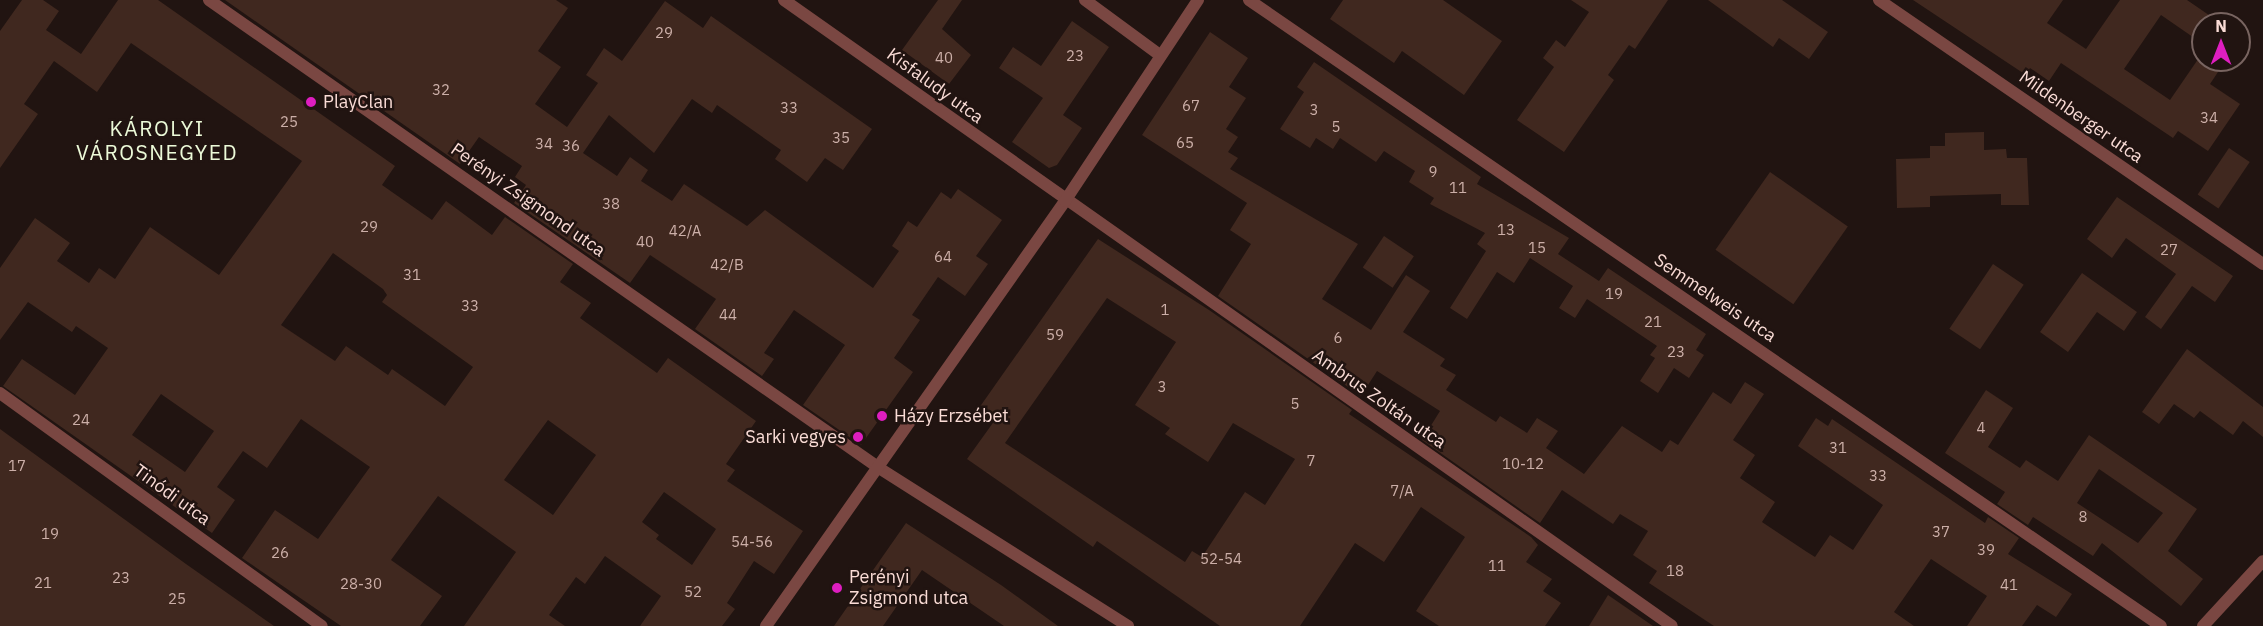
<!DOCTYPE html>
<html>
<head>
<meta charset="utf-8">
<style>
	body { margin:0 }
	#map { position:relative; width:2263px; height:626px; overflow:hidden; background:#211411; font-family:"IBM Plex Sans",sans-serif }
	div>[style] { position:absolute }
	.building>* { inset:0; background:#40281f; transform-origin:0 0 }
	.minor>* { height:12px; margin:-6px; padding:0 6px; transform-origin:6px; border-radius:6px; background:#7a4742 }
	.tertiary>* { height:12px; margin:-6px; padding:0 6px; transform-origin:6px; border-radius:6px; background:#7a4742 }
	.dots>* { width:16px; height:16px; translate:-50% -50%; box-sizing:border-box; border:3px solid #211411; border-radius:50% }
	span { translate:-50% -50%; white-space:nowrap; text-align:center; line-height:1.15; -webkit-text-stroke:5px #211411; paint-order:stroke }
	.number-label { font-size:15px; color:#ccafa8 }
	.number-label span { -webkit-text-stroke-width:0 }
	.street-label { font-size:18px; color:#fadcd6 }
	.poi-label { font-size:18px; color:#fadcd6 }
	.left { translate:0 -50%; text-align:left }
	.right { translate:-100% -50%; text-align:right }
	.quarter-label { font-size:21px; color:#ecfad8; letter-spacing:1.5px }
	.north { position:absolute; left:2191px; top:12px; width:60px; height:60px; box-sizing:border-box; background:#211411; border:2px solid #786460; border-radius:50%; rotate:0deg; font-size:16px; font-weight:700; line-height:24px; text-align:center; color:#fadcd6 }
	.north::after { content:''; display:block; margin:auto; width:21px; height:27px; background:#de1ec0; clip-path:polygon(50% 0,100% 100%,50% 72%,0 100%) }
</style>
</head>
<body>
<div id="map">
	<div class="building">
		<div style="clip-path:polygon(evenodd,22px 0,43px 0,59px 11px,46px 30px,81px 54px,118px 0,158px 0,395px 166px,382px 185px,432px 220px,446px 201px,492px 235px,505px 217px,573px 264px,560px 282px,591px 303px,580px 318px,657px 373px,668px 358px,756px 421px,726px 464px,735px 470px,727px 481px,803px 531px,774px 574px,754px 561px,727px 603px,735px 609px,722px 626px,640px 626px,661px 596px,605px 556px,585px 584px,576px 577px,549px 615px,565px 626px,464px 626px,516px 552px,438px 496px,391px 560px,442px 596px,420px 626px,341px 626px,242px 558px,275px 510px,318px 539px,370px 467px,301px 419px,267px 468px,243px 451px,217px 487px,235px 500px,212px 533px,3px 386px,22px 359px,75px 395px,108px 348px,76px 326px,72px 332px,28px 302px,0 340px,0 268px,35px 218px,70px 243px,57px 261px,89px 283px,99px 268px,115px 279px,150px 227px,219px 275px,302px 161px,131px 43px,97px 92px,54px 61px,24px 104px,38px 114px,0 168px,0 31px,22px 0,333px 253px,383px 289px,387px 295px,382px 302px,473px 367px,445px 406px,392px 369px,388px 375px,346px 346px,335px 361px,281px 325px,333px 253px,22px 0,161px 394px,214px 431px,185px 472px,132px 435px,161px 394px,22px 0,548px 420px,596px 455px,553px 515px,504px 480px,548px 420px,22px 0,664px 492px,716px 529px,692px 565px,656px 539px,659px 535px,642px 522px,664px 492px)"></div>
		<div style="clip-path:polygon(225px 0,556px 0,568px 8px,538px 51px,561px 67px,535px 104px,567px 127px,598px 83px,586px 75px,604px 48px,622px 61px,665px 1px,703px 28px,711px 16px,872px 129px,843px 170px,825px 158px,807px 182px,775px 159px,781px 150px,717px 105px,712px 113px,692px 99px,654px 153px,609px 115px,583px 153px,617px 176px,630px 157px,648px 170px,641px 181px,672px 201px,684px 184px,747px 226px,765px 210px,873px 288px,899px 251px,892px 246px,908px 221px,917px 227px,941px 192px,951px 199px,958px 189px,1002px 220px,976px 256px,988px 264px,965px 296px,938px 277px,912px 315px,920px 320px,894px 358px,913px 372px,861px 445px,803px 405px,845px 345px,794px 310px,764px 353px,774px 359px,762px 376px,695px 329px,716px 299px,650px 255px,630px 283px,514px 203px,526px 185px,515px 177px,522px 166px,479px 137px,460px 164px)"></div>
		<div style="clip-path:polygon(938px 0,962px 0,942px 29px,971px 55px,949px 84px,902px 50px)"></div>
		<div style="clip-path:polygon(1343px 0,1443px 0,1502px 41px,1464px 95px,1402px 51px,1394px 63px,1330px 19px)"></div>
		<div style="clip-path:polygon(1571px 0,1668px 0,1635px 49px,1629px 45px,1608px 75px,1614px 80px,1564px 152px,1517px 120px,1554px 67px,1543px 58px,1556px 40px,1565px 47px,1589px 12px)"></div>
		<div style="clip-path:polygon(1708px 0,1782px 0,1828px 32px,1809px 59px,1779px 38px,1773px 47px)"></div>
		<div style="clip-path:polygon(1913px 0,2063px 0,2047px 23px,2086px 49px,2120px 0,2187px 0,2222px 24px,2203px 24px,2203px 44px,2161px 15px,2124px 69px,2170px 100px,2203px 52px,2203px 60px,2226px 60px,2210px 84px,2240px 104px,2208px 151px,2178px 131px,2173px 138px,2061px 63px,2049px 81px,2030px 68px,2026px 75px)"></div>
		<div style="clip-path:polygon(1072px 21px,1109px 47px,1063px 115px,1082px 128px,1057px 165px,1049px 168px,1012px 142px,1043px 98px,999px 68px,1013px 47px,1041px 66px)"></div>
		<div style="clip-path:polygon(1210px 32px,1248px 58px,1229px 87px,1246px 98px,1226px 129px,1238px 137px,1228px 152px,1238px 158px,1230px 169px,1358px 244px,1322px 299px,1371px 330px,1406px 275px,1430px 291px,1403px 332px,1445px 359px,1440px 366px,1456px 375px,1446px 390px,1496px 422px,1500px 416px,1527px 433px,1537px 418px,1558px 431px,1546px 448px,1584px 474px,1622px 426px,1662px 452px,1670px 440px,1678px 445px,1713px 392px,1731px 404px,1745px 382px,1764px 394px,1733px 440px,1755px 455px,1740px 478px,1775px 502px,1762px 522px,1807px 552px,1815px 557px,1830px 535px,1853px 550px,1883px 505px,1798px 446px,1816px 418px,1828px 426px,1832px 419px,1985px 523px,1988px 517px,2019px 538px,2008px 554px,2072px 594px,2056px 617px,2037px 605px,2022px 626px,1967px 626px,1987px 596px,1931px 559px,1894px 612px,1914px 626px,1714px 626px,1649px 583px,1657px 571px,1633px 555px,1648px 531px,1620px 514px,1613px 524px,1562px 490px,1540px 523px,1422px 440px,1440px 411px,1377px 371px,1361px 396px,1218px 296px,1251px 244px,1230px 230px,1247px 203px,1142px 135px)"></div>
		<div style="clip-path:polygon(1314px 62px,1481px 177px,1477px 184px,1569px 238px,1558px 254px,1599px 281px,1608px 268px,1706px 334px,1696px 350px,1704px 355px,1689px 378px,1674px 368px,1658px 393px,1640px 381px,1655px 358px,1650px 355px,1657px 346px,1587px 299px,1575px 318px,1559px 308px,1573px 286px,1530px 258px,1514px 283px,1497px 272px,1467px 319px,1450px 308px,1486px 251px,1477px 244px,1485px 233px,1430px 204px,1434px 198px,1409px 182px,1415px 171px,1384px 151px,1376px 162px,1340px 138px,1333px 149px,1316px 138px,1310px 148px,1280px 129px,1304px 92px,1297px 87px)"></div>
		<div style="clip-path:polygon(1984px 132px,1984px 150px,2006px 149px,2007px 158px,2027px 158px,2029px 205px,2001px 205px,2001px 194px,1930px 196px,1930px 207px,1897px 208px,1896px 159px,1930px 158px,1930px 146px,1945px 146px,1945px 133px)"></div>
		<div style="left:2229px;top:148px;width:25px;height:56px;rotate:34deg"></div>
		<div style="left:1770px;top:172px;width:95px;height:95px;rotate:35deg"></div>
		<div style="clip-path:polygon(2117px 197px,2233px 276px,2215px 302px,2192px 286px,2161px 329px,2145px 317px,2176px 274px,2126px 238px,2112px 258px,2087px 239px)"></div>
		<div style="left:1384px;top:236px;width:36px;height:38px;rotate:34deg"></div>
		<div style="clip-path:polygon(evenodd,1098px 239px,1209px 310px,1352px 410px,1349px 414px,1531px 537px,1538px 545px,1526px 562px,1552px 579px,1543px 591px,1561px 603px,1545px 626px,1439px 626px,1416px 611px,1465px 537px,1421px 507px,1384px 562px,1355px 543px,1300px 626px,1220px 626px,1097px 541px,1093px 547px,967px 459px,995px 420px,979px 408px,1098px 239px,1107px 298px,1176px 342px,1135px 405px,1170px 428px,1165px 434px,1208px 462px,1233px 423px,1295px 459px,1265px 505px,1245px 492px,1202px 557px,1192px 551px,1185px 562px,1005px 443px,1107px 298px)"></div>
		<div style="left:1993px;top:264px;width:37px;height:78px;rotate:34deg"></div>
		<div style="clip-path:polygon(2082px 273px,2137px 312px,2124px 331px,2097px 312px,2068px 352px,2040px 332px)"></div>
		<div style="clip-path:polygon(2187px 349px,2263px 407px,2263px 437px,2243px 421px,2233px 435px,2200px 411px,2194px 418px,2174px 404px,2159px 424px,2142px 412px)"></div>
		<div style="clip-path:polygon(evenodd,1986px 390px,2013px 408px,1988px 447px,2020px 468px,2026px 460px,2058px 481px,2089px 435px,2197px 509px,2168px 551px,2203px 579px,2181px 606px,2102px 543px,2093px 556px,2033px 517px,2028px 525px,1997px 504px,2005px 492px,1945px 453px,1986px 390px,2099px 469px,2163px 513px,2138px 543px,2077px 503px,2099px 469px)"></div>
		<div style="clip-path:polygon(0 429px,186px 564px,274px 626px,0 626px)"></div>
		<div style="clip-path:polygon(906px 523px,1001px 585px,1058px 626px,1004px 626px,922px 570px,883px 626px,834px 626px)"></div>
		<div style="clip-path:polygon(1608px 595px,1653px 626px,1589px 626px)"></div>
	</div>
	<div class="minor">
		<div style="left:209px;top:0;width:817px;rotate:34.93deg"></div>
		<div style="left:879px;top:468px;width:295px;rotate:32.4deg"></div>
		<div style="left:784px;top:0;width:1086px;rotate:35.18deg"></div>
		<div style="left:1085px;top:0;width:93px;rotate:36.3deg"></div>
		<div style="left:1249px;top:0;width:1106px;rotate:34.47deg"></div>
		<div style="left:1879px;top:0;width:466px;rotate:34.5deg"></div>
		<div style="left:0;top:393px;width:397px;rotate:35.9deg"></div>
		<div style="left:2203px;top:626px;width:88px;rotate:-47.3deg"></div>
	</div>
	<div class="tertiary">
		<div style="left:766px;top:626px;width:520px;rotate:-54.87deg"></div>
		<div style="left:1065px;top:201px;width:241px;rotate:-56.5deg"></div>
	</div>
	<div class="dots">
		<div style="left:311px;top:102px;background:#de1ec0"></div>
		<div style="left:882px;top:416px;background:#de1ec0"></div>
		<div style="left:858px;top:437px;background:#de1ec0"></div>
		<div style="left:837px;top:588px;background:#de1ec0"></div>
	</div>
	<div class="number-label">
		<span style="left:664px;top:33px">29</span>
		<span style="left:1075px;top:56px">23</span>
		<span style="left:944px;top:58px">40</span>
		<span style="left:441px;top:90px">32</span>
		<span style="left:1191px;top:106px">67</span>
		<span style="left:789px;top:108px">33</span>
		<span style="left:1314px;top:110px">3</span>
		<span style="left:2209px;top:118px">34</span>
		<span style="left:289px;top:122px">25</span>
		<span style="left:1336px;top:127px">5</span>
		<span style="left:841px;top:138px">35</span>
		<span style="left:1185px;top:143px">65</span>
		<span style="left:544px;top:144px">34</span>
		<span style="left:571px;top:146px">36</span>
		<span style="left:1433px;top:172px">9</span>
		<span style="left:1458px;top:188px">11</span>
		<span style="left:611px;top:204px">38</span>
		<span style="left:369px;top:227px">29</span>
		<span style="left:1506px;top:230px">13</span>
		<span style="left:685px;top:231px">42/A</span>
		<span style="left:645px;top:242px">40</span>
		<span style="left:1537px;top:248px">15</span>
		<span style="left:2169px;top:250px">27</span>
		<span style="left:943px;top:257px">64</span>
		<span style="left:727px;top:265px">42/B</span>
		<span style="left:412px;top:275px">31</span>
		<span style="left:1614px;top:294px">19</span>
		<span style="left:470px;top:306px">33</span>
		<span style="left:1165px;top:310px">1</span>
		<span style="left:728px;top:315px">44</span>
		<span style="left:1653px;top:322px">21</span>
		<span style="left:1055px;top:335px">59</span>
		<span style="left:1338px;top:338px">6</span>
		<span style="left:1676px;top:352px">23</span>
		<span style="left:1162px;top:387px">3</span>
		<span style="left:1295px;top:404px">5</span>
		<span style="left:81px;top:420px">24</span>
		<span style="left:1981px;top:428px">4</span>
		<span style="left:1838px;top:448px">31</span>
		<span style="left:1311px;top:461px">7</span>
		<span style="left:1523px;top:464px">10-12</span>
		<span style="left:17px;top:466px">17</span>
		<span style="left:1878px;top:476px">33</span>
		<span style="left:1402px;top:491px">7/A</span>
		<span style="left:2083px;top:517px">8</span>
		<span style="left:1941px;top:532px">37</span>
		<span style="left:50px;top:534px">19</span>
		<span style="left:752px;top:542px">54-56</span>
		<span style="left:1986px;top:550px">39</span>
		<span style="left:280px;top:553px">26</span>
		<span style="left:1221px;top:559px">52-54</span>
		<span style="left:1497px;top:566px">11</span>
		<span style="left:1675px;top:571px">18</span>
		<span style="left:121px;top:578px">23</span>
		<span style="left:43px;top:583px">21</span>
		<span style="left:361px;top:584px">28-30</span>
		<span style="left:2009px;top:585px">41</span>
		<span style="left:693px;top:592px">52</span>
		<span style="left:177px;top:599px">25</span>
	</div>
	<div class="street-label">
		<span style="left:935px;top:86px;rotate:36deg">Kisfaludy utca</span>
		<span style="left:2081px;top:117px;rotate:35deg">Mildenberger utca</span>
		<span style="left:528px;top:200px;rotate:35deg">Perényi Zsigmond utca</span>
		<span style="left:1715px;top:298px;rotate:34deg">Semmelweis utca</span>
		<span style="left:1379px;top:399px;rotate:35deg">Ambrus Zoltán utca</span>
		<span style="left:172px;top:495px;rotate:36deg">Tinódi utca</span>
	</div>
	<div class="poi-label">
		<span class="left" style="left:323px;top:102px">PlayClan</span>
		<span class="left" style="left:894px;top:416px">Házy Erzsébet</span>
		<span class="right" style="left:846px;top:437px">Sarki vegyes</span>
		<span class="left" style="left:849px;top:588px">Perényi<br>Zsigmond utca</span>
	</div>
	<div class="quarter-label">
		<span style="left:157px;top:140px">KÁROLYI<br>VÁROSNEGYED</span>
	</div>
	<div class="north">N</div>
</div>
</body>
</html>
